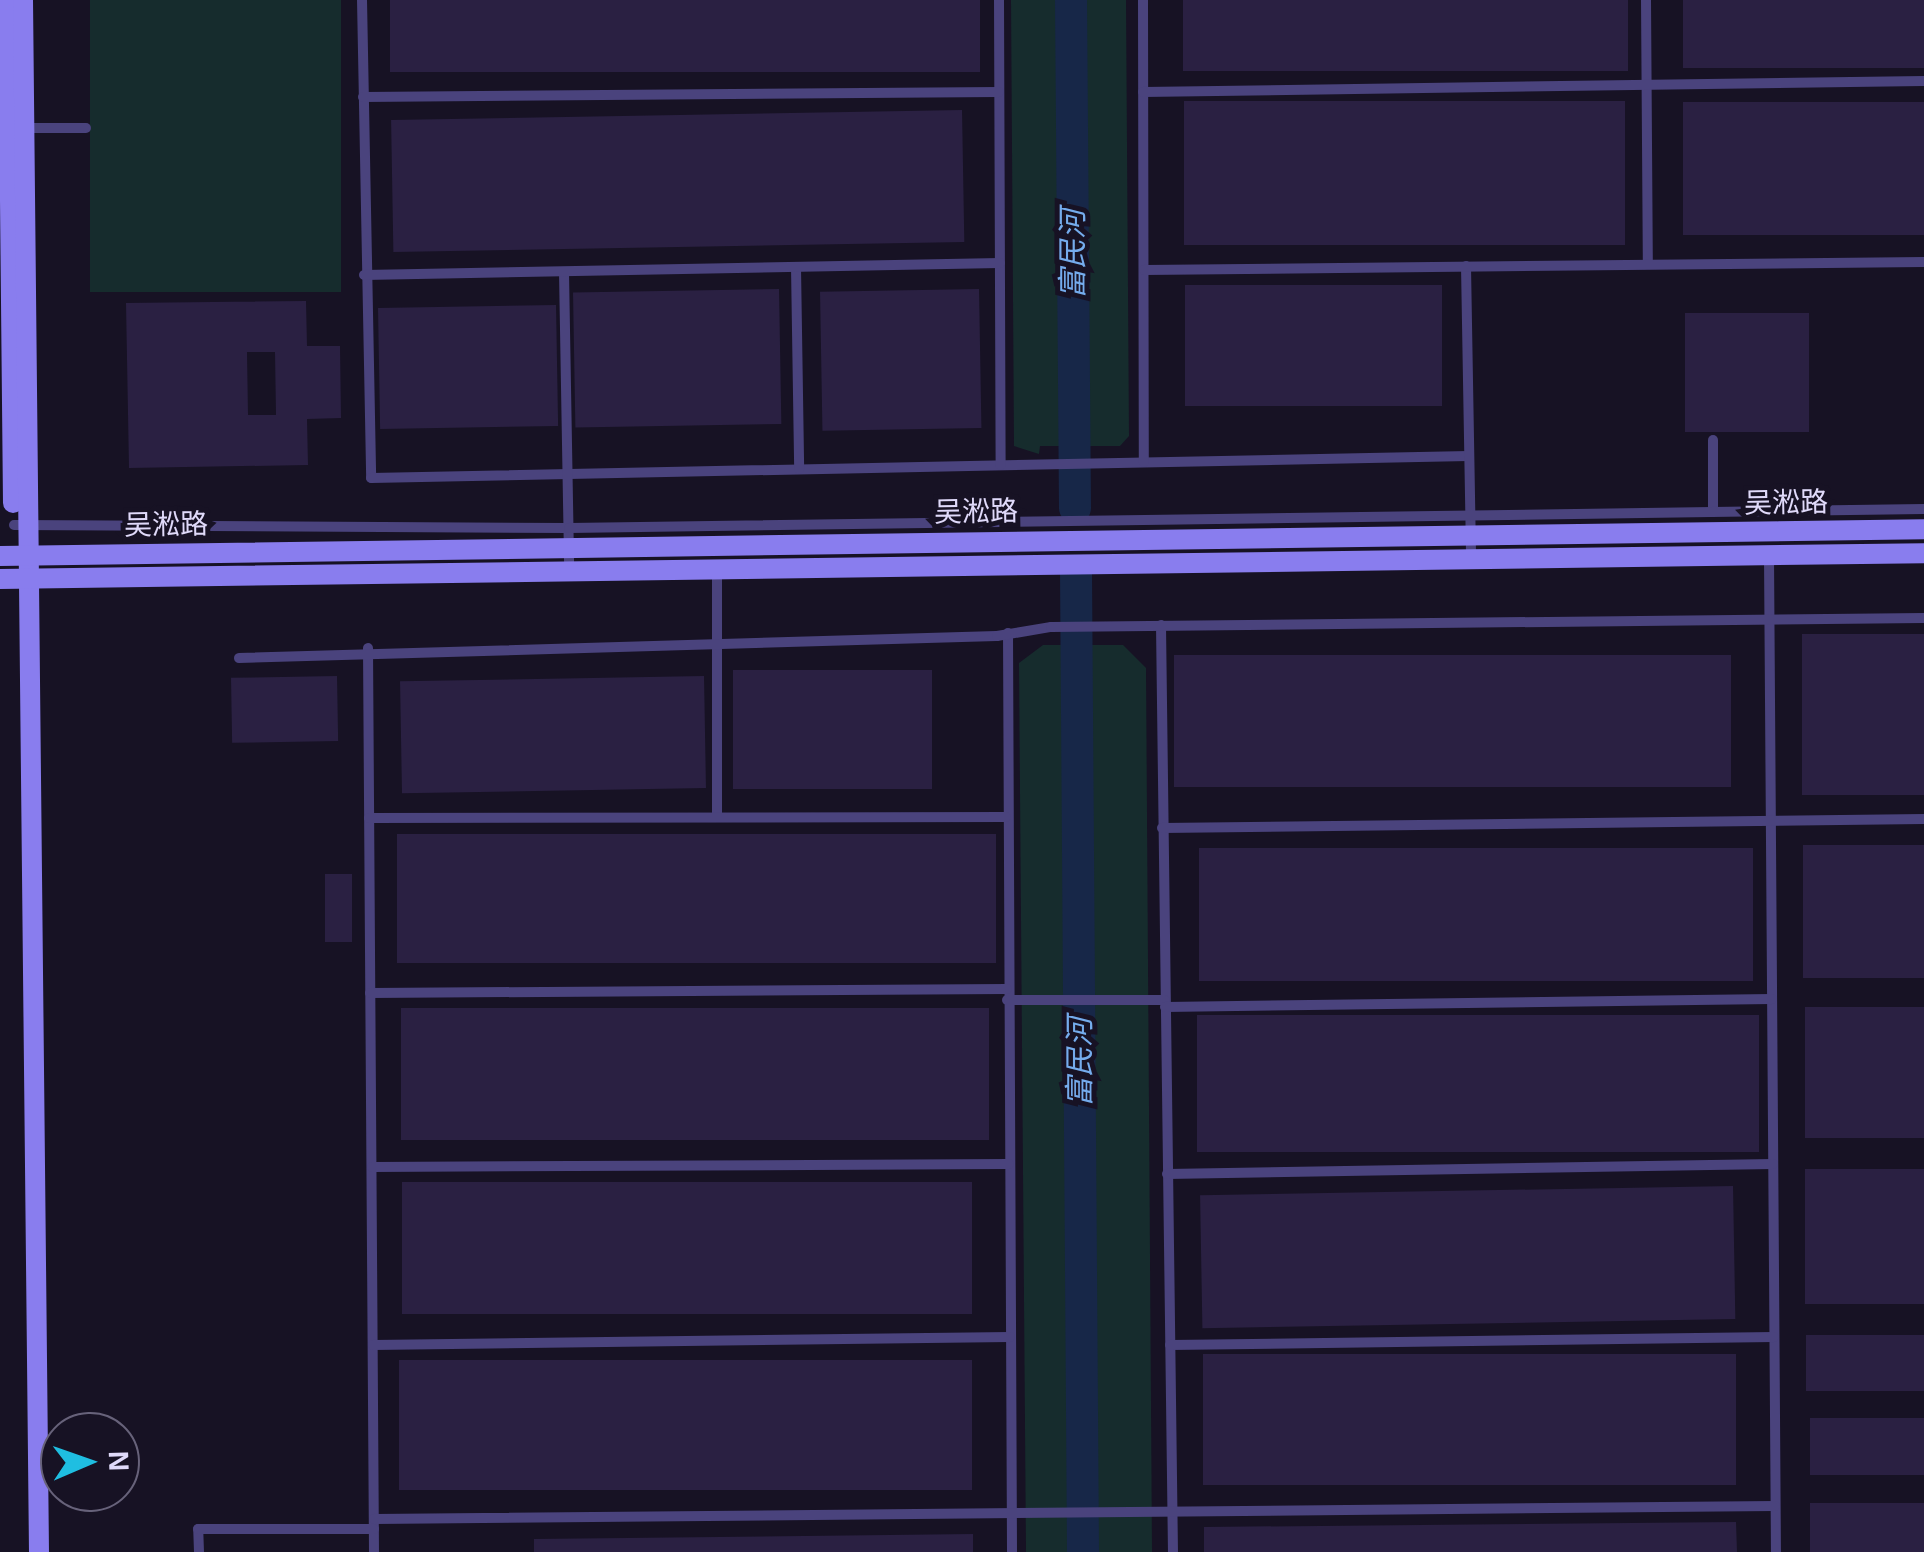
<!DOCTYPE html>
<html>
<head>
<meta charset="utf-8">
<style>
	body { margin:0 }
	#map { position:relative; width:1924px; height:1552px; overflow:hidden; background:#171224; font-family:Arial,"Noto Sans SC",sans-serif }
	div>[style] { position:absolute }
	.green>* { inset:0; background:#162c2d; transform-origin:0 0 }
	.river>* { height:32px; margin:-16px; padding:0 16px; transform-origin:16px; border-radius:16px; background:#172748 }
	.building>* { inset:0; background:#2a2042; transform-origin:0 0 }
	.lane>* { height:10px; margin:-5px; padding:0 5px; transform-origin:5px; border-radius:5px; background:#4a437d }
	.secondary>* { height:20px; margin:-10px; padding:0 10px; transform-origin:10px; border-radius:10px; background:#897dee }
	span { translate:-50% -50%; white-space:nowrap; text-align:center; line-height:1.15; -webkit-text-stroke:10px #171224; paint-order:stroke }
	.street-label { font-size:28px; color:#e0dafa }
	.water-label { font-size:30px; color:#75aced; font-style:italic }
	.north { position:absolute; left:40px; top:1412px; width:100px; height:100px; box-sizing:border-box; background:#171224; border:2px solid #67627a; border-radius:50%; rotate:88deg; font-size:28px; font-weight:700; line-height:40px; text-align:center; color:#e0dafa }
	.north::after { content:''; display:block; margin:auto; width:35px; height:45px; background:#1fbee1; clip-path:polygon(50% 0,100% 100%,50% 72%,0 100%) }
</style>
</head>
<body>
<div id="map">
	<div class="green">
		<div style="left:90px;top:0;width:251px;height:292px"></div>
		<div style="clip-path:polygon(1011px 0,1126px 0,1129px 436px,1120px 446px,1040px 446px,1039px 454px,1014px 446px)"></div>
		<div style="clip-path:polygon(1043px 645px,1123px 645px,1146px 668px,1152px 1552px,1026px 1552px,1019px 663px)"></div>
	</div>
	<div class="river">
		<div style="left:1071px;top:0;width:508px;rotate:89.55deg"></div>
		<div style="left:1076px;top:572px;width:980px;rotate:89.59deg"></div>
	</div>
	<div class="building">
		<div style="left:390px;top:0;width:590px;height:72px"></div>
		<div style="left:1183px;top:0;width:445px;height:71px"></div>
		<div style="left:1683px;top:0;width:241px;height:68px"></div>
		<div style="left:1625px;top:101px;width:144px;height:441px;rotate:90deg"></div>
		<div style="left:1924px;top:102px;width:133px;height:241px;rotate:90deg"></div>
		<div style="left:962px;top:110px;width:132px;height:571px;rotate:89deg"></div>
		<div style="left:1442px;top:285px;width:121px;height:257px;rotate:90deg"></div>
		<div style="left:779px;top:289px;width:135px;height:206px;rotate:89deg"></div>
		<div style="left:979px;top:289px;width:139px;height:159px;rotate:89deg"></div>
		<div style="clip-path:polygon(evenodd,306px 301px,307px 346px,340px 346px,341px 418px,307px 419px,308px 465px,129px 468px,126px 303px,306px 301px,247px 352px,275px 352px,276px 415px,248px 415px,247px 352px)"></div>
		<div style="left:556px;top:305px;width:121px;height:178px;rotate:89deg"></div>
		<div style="left:1809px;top:313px;width:119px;height:124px;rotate:90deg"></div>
		<div style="left:1924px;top:634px;width:161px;height:122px;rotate:90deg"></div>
		<div style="left:1731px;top:655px;width:132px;height:557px;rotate:90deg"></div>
		<div style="left:932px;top:670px;width:119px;height:199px;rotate:90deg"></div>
		<div style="left:337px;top:676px;width:65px;height:106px;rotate:89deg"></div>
		<div style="left:704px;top:676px;width:112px;height:304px;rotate:89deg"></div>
		<div style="left:996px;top:834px;width:129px;height:599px;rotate:90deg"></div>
		<div style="left:1924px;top:845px;width:133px;height:121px;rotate:90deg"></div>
		<div style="left:1753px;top:848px;width:133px;height:554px;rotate:90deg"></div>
		<div style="left:325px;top:874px;width:27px;height:68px"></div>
		<div style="left:1924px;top:1007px;width:131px;height:119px;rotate:90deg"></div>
		<div style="left:989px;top:1008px;width:132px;height:588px;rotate:90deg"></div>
		<div style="left:1759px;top:1015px;width:137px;height:562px;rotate:90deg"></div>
		<div style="left:1924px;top:1169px;width:135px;height:119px;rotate:90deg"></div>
		<div style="left:972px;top:1182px;width:132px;height:570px;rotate:90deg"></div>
		<div style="left:1733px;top:1186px;width:133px;height:533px;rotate:89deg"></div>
		<div style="left:1924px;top:1335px;width:56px;height:118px;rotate:90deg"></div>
		<div style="left:1736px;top:1354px;width:131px;height:533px;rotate:90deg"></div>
		<div style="left:972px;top:1360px;width:130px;height:573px;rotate:90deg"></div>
		<div style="left:1924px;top:1418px;width:57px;height:114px;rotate:90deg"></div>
		<div style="left:1924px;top:1503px;width:49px;height:114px;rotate:90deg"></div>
		<div style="clip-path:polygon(1736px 1522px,1737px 1552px,1204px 1552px,1204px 1527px)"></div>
		<div style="clip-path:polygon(973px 1534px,973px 1552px,534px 1552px,534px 1539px)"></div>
	</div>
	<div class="lane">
		<div style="left:362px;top:0;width:478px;rotate:88.9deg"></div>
		<div style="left:371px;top:478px;width:1098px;rotate:-1.15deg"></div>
		<div style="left:999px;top:0;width:465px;rotate:89.8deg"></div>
		<div style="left:1143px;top:0;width:462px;rotate:89.9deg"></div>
		<div style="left:1646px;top:0;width:264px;rotate:89.6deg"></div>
		<div style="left:1143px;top:92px;width:781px;rotate:-0.81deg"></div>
		<div style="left:363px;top:97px;width:636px;rotate:-0.45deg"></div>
		<div style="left:24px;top:128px;width:62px"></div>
		<div style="left:1466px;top:266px;width:291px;rotate:89deg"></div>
		<div style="left:796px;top:267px;width:202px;rotate:89.1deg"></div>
		<div style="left:1144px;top:270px;width:780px;rotate:-0.59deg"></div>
		<div style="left:564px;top:272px;width:297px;rotate:89deg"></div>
		<div style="left:364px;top:275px;width:636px;rotate:-1.08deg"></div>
		<div style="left:1713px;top:440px;width:72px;rotate:90deg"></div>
		<div style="left:14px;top:525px;width:555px;rotate:0.31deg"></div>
		<div style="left:569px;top:528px;width:1355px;rotate:-0.8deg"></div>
		<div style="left:1769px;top:556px;width:996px;rotate:89.6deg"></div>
		<div style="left:717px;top:568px;width:249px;rotate:90deg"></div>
		<div style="left:1161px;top:625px;width:927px;rotate:89.26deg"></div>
		<div style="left:1008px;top:633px;width:919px;rotate:89.75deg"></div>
		<div style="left:368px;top:648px;width:904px;rotate:89.62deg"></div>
		<div style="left:239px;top:658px;width:758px;rotate:-1.66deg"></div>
		<div style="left:997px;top:636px;width:55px;rotate:-9.5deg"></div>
		<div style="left:1051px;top:627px;width:873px;rotate:-0.59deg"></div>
		<div style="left:369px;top:818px;width:637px;rotate:-0.09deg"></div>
		<div style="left:1162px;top:828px;width:762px;rotate:-0.68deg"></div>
		<div style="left:370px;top:993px;width:637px;rotate:-0.36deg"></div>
		<div style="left:1007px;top:1000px;width:158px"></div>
		<div style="left:1165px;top:1007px;width:607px;rotate:-0.76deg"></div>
		<div style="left:372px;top:1167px;width:637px;rotate:-0.27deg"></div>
		<div style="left:1167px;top:1174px;width:606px;rotate:-0.95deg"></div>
		<div style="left:373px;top:1345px;width:637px;rotate:-0.72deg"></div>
		<div style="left:1170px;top:1345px;width:604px;rotate:-0.76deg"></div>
		<div style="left:374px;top:1519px;width:1401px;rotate:-0.53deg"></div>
		<div style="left:199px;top:1552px;width:23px;rotate:-92deg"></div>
		<div style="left:198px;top:1529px;width:176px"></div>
	</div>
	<div class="secondary">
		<div style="left:8px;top:0;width:503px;rotate:89.43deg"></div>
		<div style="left:23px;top:0;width:1552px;rotate:89.41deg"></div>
		<div style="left:0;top:556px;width:1924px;rotate:-0.8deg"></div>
		<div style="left:0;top:579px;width:1924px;rotate:-0.77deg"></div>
	</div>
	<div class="street-label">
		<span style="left:1786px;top:503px;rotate:-1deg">吴淞路</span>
		<span style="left:976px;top:512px;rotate:-1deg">吴淞路</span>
		<span style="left:166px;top:525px;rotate:-1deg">吴淞路</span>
	</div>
	<div class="water-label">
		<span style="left:1073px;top:254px;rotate:-90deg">富民河</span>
		<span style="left:1080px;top:1062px;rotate:-90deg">富民河</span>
	</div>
	<div class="north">N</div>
</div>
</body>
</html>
